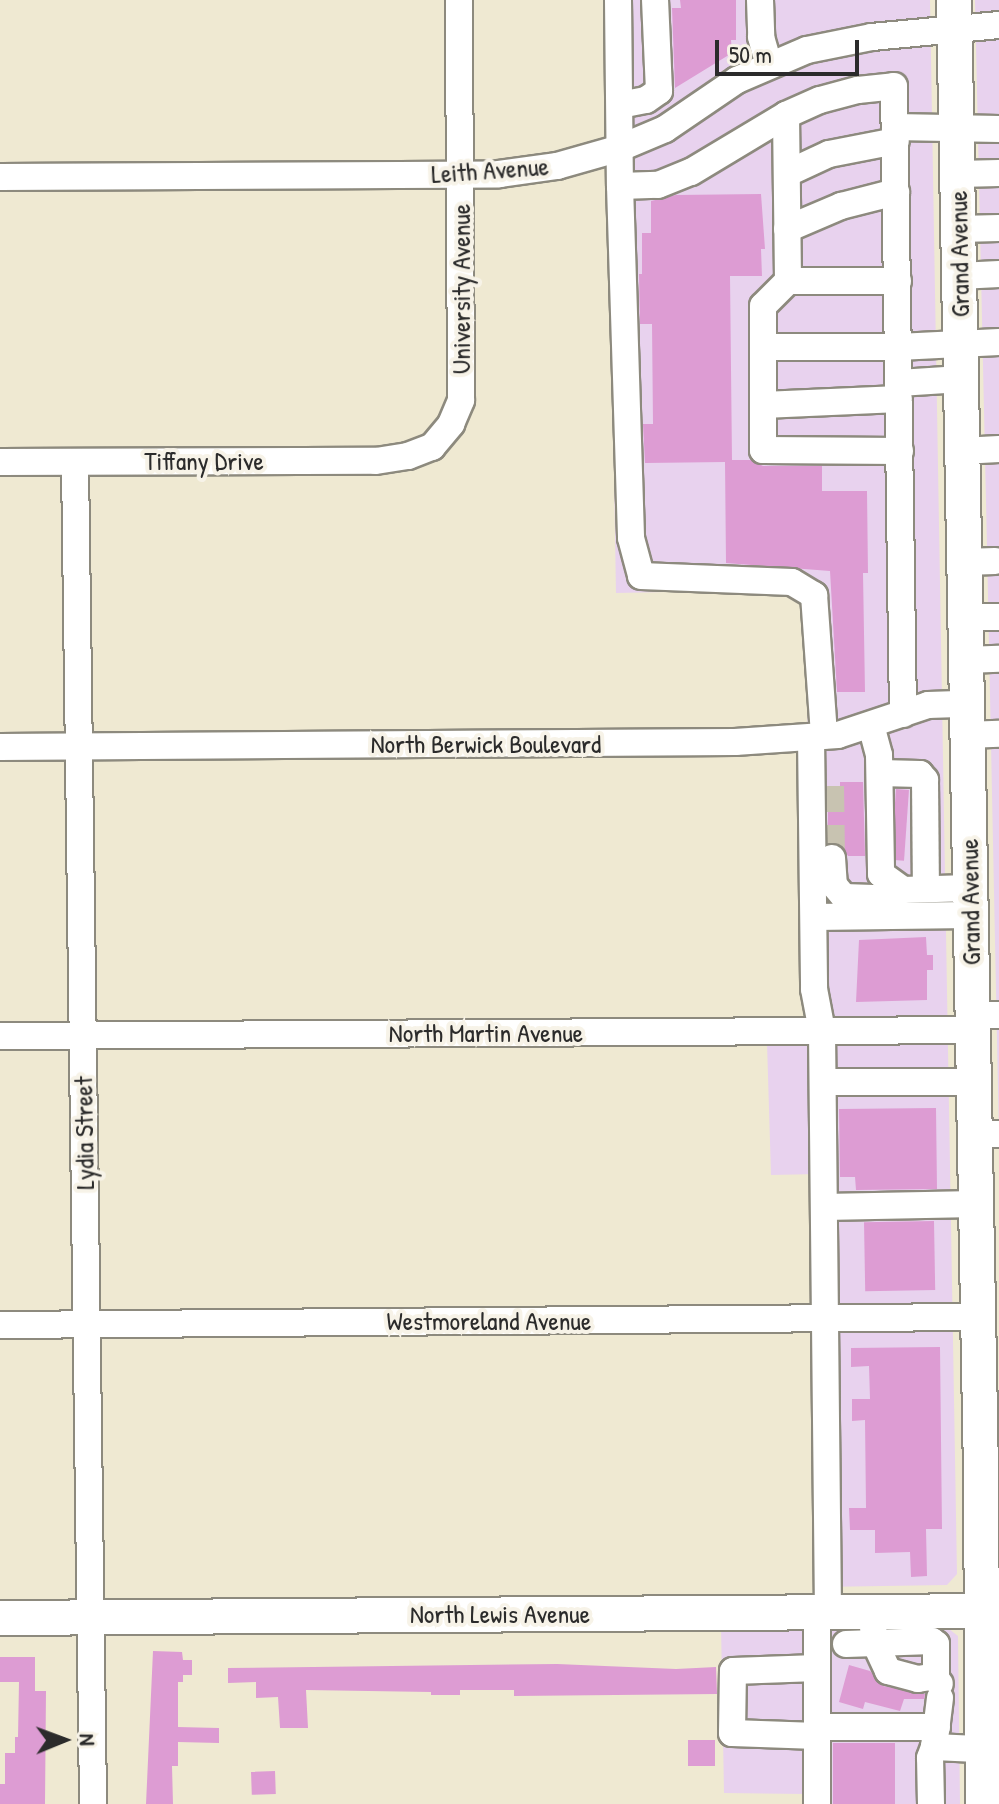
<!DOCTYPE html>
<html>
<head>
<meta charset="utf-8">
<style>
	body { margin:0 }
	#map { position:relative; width:999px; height:1804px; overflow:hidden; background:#efe9d2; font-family:"Patrick Hand",sans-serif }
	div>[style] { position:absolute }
	.built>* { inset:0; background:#e8d2ee }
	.building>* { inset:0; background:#dd9cd3; transform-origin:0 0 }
	.minor-tunnel>* { height:26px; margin-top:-13px; transform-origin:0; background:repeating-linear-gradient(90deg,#c8c3b1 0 26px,transparent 0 39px) }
	.roads { filter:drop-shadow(2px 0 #8d8a7e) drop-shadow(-2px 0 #8d8a7e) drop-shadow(0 2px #8d8a7e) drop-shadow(0 -2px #8d8a7e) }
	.minor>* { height:26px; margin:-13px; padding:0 13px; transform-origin:13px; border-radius:13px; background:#fff }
	.major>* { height:34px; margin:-17px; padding:0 17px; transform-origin:17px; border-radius:17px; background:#fff }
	span { translate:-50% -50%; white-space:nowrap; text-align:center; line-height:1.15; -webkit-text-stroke:8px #f7f3e8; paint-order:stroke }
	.street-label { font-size:26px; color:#2b2b2b }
	.north { position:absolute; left:24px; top:1700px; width:80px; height:80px; -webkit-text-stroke:6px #f7f3e8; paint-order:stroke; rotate:89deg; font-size:22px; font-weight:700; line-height:32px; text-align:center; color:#2b2b2b }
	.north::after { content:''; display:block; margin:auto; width:28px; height:36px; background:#2b2b2b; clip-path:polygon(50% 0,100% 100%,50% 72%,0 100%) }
	.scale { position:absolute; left:715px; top:40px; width:144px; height:36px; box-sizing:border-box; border:4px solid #2b2b2b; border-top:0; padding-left:10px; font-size:24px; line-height:28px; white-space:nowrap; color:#2b2b2b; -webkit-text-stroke:6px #f7f3e8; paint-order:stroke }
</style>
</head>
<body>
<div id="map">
	<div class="built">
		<div style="clip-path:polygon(606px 0,930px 0,957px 1574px,947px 1585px,820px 1587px,818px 1174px,771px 1175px,767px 1043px,811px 1044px,806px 589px,616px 593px)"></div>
		<div style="clip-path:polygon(975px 0,999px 0,999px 1138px,987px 547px)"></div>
		<div style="clip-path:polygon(721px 1626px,949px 1629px,958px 1636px,960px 1804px,806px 1804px,806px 1794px,724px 1793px)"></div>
	</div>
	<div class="building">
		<div style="clip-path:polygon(680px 0,736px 0,736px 40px,731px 40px,732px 53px,675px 88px,672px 8px,681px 8px)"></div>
		<div style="clip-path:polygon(761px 194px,765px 249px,761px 249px,762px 276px,730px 276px,732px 460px,751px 460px,763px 466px,822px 466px,822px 491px,867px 491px,868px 573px,863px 573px,865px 692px,837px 692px,830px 571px,726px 563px,725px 462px,645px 463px,643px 424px,653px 424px,652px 324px,640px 324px,639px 274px,642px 274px,642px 233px,651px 233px,651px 201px,676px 195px)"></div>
		<div style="clip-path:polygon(840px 782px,863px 782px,865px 856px,848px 856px,840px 844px,828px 843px,828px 786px,840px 786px)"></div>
		<div style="left:896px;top:789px;width:13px;height:71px;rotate:4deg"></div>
		<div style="clip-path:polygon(926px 937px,927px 955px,933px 955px,933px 970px,927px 970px,927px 1000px,856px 1002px,859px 940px)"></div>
		<div style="clip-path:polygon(936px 1108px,937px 1189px,856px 1190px,855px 1177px,840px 1177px,839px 1109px)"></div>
		<div style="left:934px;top:1221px;width:69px;height:70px;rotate:89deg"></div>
		<div style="clip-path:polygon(940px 1347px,942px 1529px,926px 1529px,927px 1576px,911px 1577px,910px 1552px,875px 1553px,875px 1530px,850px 1530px,849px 1508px,866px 1508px,865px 1420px,852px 1421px,852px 1399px,870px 1399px,869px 1366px,851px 1367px,851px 1348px)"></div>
		<div style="clip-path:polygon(153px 1651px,182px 1652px,183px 1660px,192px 1660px,192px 1675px,183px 1675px,183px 1682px,178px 1682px,178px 1727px,219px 1728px,219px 1743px,178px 1742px,178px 1766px,172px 1766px,173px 1804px,146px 1804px)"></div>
		<div style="clip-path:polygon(0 1657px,35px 1657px,35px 1691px,46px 1691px,45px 1804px,0 1804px,0 1784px,5px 1784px,5px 1753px,15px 1753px,15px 1737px,18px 1737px,19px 1682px,0 1682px)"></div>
		<div style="clip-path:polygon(557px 1664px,676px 1669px,716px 1667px,717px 1694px,514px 1696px,514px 1690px,460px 1690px,460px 1695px,431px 1695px,431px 1692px,306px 1690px,308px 1728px,280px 1728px,278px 1697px,256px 1698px,256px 1682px,228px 1683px,228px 1668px)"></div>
		<div style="clip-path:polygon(849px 1665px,870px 1671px,883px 1686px,925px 1694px,924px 1699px,904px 1699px,900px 1711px,865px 1702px,863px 1709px,839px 1702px)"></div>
		<div style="left:688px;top:1740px;width:27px;height:26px"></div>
		<div style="left:833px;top:1743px;width:62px;height:61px"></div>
		<div style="left:275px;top:1771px;width:23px;height:24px;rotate:88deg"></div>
	</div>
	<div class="minor-tunnel">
		<div style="left:831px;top:786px;width:72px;rotate:89.2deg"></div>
	</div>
	<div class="roads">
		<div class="minor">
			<div style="left:618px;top:0;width:186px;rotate:89.4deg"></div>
			<div style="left:620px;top:186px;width:38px;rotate:-2deg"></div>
			<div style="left:658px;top:185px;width:35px;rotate:-22deg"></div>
			<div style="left:691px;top:172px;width:111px;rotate:-31deg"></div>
			<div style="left:786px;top:115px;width:37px;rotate:-24deg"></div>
			<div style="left:820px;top:100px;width:39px;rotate:-15deg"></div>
			<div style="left:858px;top:90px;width:36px;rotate:-6deg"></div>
			<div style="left:894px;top:86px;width:628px;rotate:89.18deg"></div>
			<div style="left:760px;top:0;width:37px;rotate:88deg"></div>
			<div style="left:761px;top:37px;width:29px;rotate:74deg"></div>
			<div style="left:620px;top:105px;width:26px;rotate:-11deg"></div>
			<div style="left:646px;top:100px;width:16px;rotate:-35deg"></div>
			<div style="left:659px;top:91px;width:91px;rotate:-92.5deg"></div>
			<div style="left:786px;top:115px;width:166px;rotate:89.3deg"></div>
			<div style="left:788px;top:281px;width:35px;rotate:135deg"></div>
			<div style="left:763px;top:306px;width:144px;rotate:90deg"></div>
			<div style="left:763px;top:450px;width:137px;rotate:0.4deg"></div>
			<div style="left:895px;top:127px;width:104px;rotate:1.1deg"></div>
			<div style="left:788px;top:173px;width:45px;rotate:-24.9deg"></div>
			<div style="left:829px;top:154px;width:68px;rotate:-11deg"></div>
			<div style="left:958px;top:174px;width:41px;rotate:-1.4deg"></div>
			<div style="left:0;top:177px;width:499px;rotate:-0.3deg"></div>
			<div style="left:499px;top:174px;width:59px;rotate:-7.9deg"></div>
			<div style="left:557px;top:166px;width:66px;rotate:-15.9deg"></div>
			<div style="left:620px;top:148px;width:49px;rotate:-22.9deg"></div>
			<div style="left:665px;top:129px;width:87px;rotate:-34.2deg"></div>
			<div style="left:737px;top:80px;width:76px;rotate:-23.2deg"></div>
			<div style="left:807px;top:50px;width:66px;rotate:-11.3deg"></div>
			<div style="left:872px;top:37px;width:128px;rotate:-5.4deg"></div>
			<div style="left:620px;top:186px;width:352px;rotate:88.2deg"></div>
			<div style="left:631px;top:538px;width:39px;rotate:75deg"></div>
			<div style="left:641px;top:576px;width:151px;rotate:2.3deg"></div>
			<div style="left:792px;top:582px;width:26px;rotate:31deg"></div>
			<div style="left:814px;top:595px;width:141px;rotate:85.9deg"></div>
			<div style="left:787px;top:229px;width:59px;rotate:-23.1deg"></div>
			<div style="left:841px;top:206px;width:57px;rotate:-14.3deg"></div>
			<div style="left:959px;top:229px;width:40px;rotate:-1.4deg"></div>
			<div style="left:959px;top:276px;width:40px;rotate:-2.9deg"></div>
			<div style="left:788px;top:281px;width:110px"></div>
			<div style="left:763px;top:347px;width:135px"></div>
			<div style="left:898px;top:347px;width:101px;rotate:-2.8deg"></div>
			<div style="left:899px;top:383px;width:62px;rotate:-3.7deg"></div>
			<div style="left:763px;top:405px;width:136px;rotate:-2.5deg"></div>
			<div style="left:961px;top:451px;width:38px;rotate:-3deg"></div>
			<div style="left:0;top:462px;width:376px;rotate:-0.2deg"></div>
			<div style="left:376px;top:461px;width:32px;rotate:-9deg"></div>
			<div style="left:408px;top:456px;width:26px;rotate:-21deg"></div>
			<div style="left:432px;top:447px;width:30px;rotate:-50deg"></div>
			<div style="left:451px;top:424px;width:26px;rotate:-67deg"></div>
			<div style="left:461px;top:400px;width:400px;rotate:-90.3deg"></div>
			<div style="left:75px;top:462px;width:1342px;rotate:89.23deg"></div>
			<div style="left:963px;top:562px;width:32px;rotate:-2deg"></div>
			<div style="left:964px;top:617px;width:35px"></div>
			<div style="left:965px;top:660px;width:34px;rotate:-2deg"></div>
			<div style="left:871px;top:725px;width:31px;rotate:75deg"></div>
			<div style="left:879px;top:755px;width:119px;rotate:89deg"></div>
			<div style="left:881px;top:874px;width:27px;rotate:36deg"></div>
			<div style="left:966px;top:735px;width:33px;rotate:-2deg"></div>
			<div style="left:811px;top:737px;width:252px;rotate:89.3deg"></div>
			<div style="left:814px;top:989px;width:43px;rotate:79.2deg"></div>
			<div style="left:822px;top:1031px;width:581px;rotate:89.41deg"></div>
			<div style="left:0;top:747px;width:735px;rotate:-0.39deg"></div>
			<div style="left:735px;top:742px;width:103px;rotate:-3.9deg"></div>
			<div style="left:838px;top:735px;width:95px;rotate:-18.4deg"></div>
			<div style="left:928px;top:705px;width:38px;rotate:-2deg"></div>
			<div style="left:880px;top:773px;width:40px;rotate:1.4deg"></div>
			<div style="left:920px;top:774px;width:8px;rotate:50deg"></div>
			<div style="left:925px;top:780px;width:109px;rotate:89.5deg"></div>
			<div style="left:832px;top:858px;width:27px;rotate:86deg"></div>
			<div style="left:834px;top:885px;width:16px;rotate:50deg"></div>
			<div style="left:844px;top:897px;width:36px;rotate:2deg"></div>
			<div style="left:880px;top:898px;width:24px;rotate:-19deg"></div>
			<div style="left:903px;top:890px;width:66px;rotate:-1.7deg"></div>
			<div style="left:814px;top:917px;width:156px;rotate:-0.7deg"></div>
			<div style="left:972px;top:1015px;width:27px"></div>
			<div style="left:0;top:1036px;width:972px;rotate:-0.35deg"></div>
			<div style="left:823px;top:1082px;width:150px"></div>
			<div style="left:974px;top:1134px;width:25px"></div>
			<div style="left:824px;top:1207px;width:152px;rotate:-1.1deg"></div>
			<div style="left:0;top:1325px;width:978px;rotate:-0.47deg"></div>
			<div style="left:871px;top:1611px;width:32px;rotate:83deg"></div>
			<div style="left:875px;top:1643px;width:57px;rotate:-2deg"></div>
			<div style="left:932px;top:1641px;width:5px;rotate:37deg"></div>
			<div style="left:936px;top:1644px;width:35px;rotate:90deg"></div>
			<div style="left:936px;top:1679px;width:6px;rotate:51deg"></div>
			<div style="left:817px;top:1612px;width:192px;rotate:90deg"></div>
			<div style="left:846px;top:1644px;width:29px;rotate:-2deg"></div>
			<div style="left:875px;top:1643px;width:31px;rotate:65deg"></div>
			<div style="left:888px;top:1671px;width:31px;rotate:15deg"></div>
			<div style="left:918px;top:1679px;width:18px;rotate:-9deg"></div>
			<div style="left:940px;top:1698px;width:49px;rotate:97deg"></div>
			<div style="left:934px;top:1747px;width:65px;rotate:2.6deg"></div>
			<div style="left:817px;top:1727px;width:120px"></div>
			<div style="left:817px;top:1736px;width:85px;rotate:-178deg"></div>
			<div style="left:732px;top:1733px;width:62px;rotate:-89.1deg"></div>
			<div style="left:733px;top:1671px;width:84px;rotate:-2deg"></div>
			<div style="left:931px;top:1804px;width:46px;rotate:-91.2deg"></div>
			<div style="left:930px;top:1758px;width:12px;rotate:-70deg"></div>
		</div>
		<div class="major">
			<div style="left:954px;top:0;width:1471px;rotate:88.95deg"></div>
			<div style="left:981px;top:1471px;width:333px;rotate:89.7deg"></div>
			<div style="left:0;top:1618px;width:999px;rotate:-0.4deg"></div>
		</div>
	</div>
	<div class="street-label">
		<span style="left:490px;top:170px;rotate:-4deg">Leith Avenue</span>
		<span style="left:959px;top:254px;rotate:-91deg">Grand Avenue</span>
		<span style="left:461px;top:289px;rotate:-90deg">University Avenue</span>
		<span style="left:204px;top:461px">Tiffany Drive</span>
		<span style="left:486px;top:744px">North Berwick Boulevard</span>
		<span style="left:970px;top:902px;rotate:-91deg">Grand Avenue</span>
		<span style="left:486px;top:1033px">North Martin Avenue</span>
		<span style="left:84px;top:1133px;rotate:-91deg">Lydia Street</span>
		<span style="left:489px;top:1321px">Westmoreland Avenue</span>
		<span style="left:500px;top:1614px">North Lewis Avenue</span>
	</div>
	<div class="north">N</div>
	<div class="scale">50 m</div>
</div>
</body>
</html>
